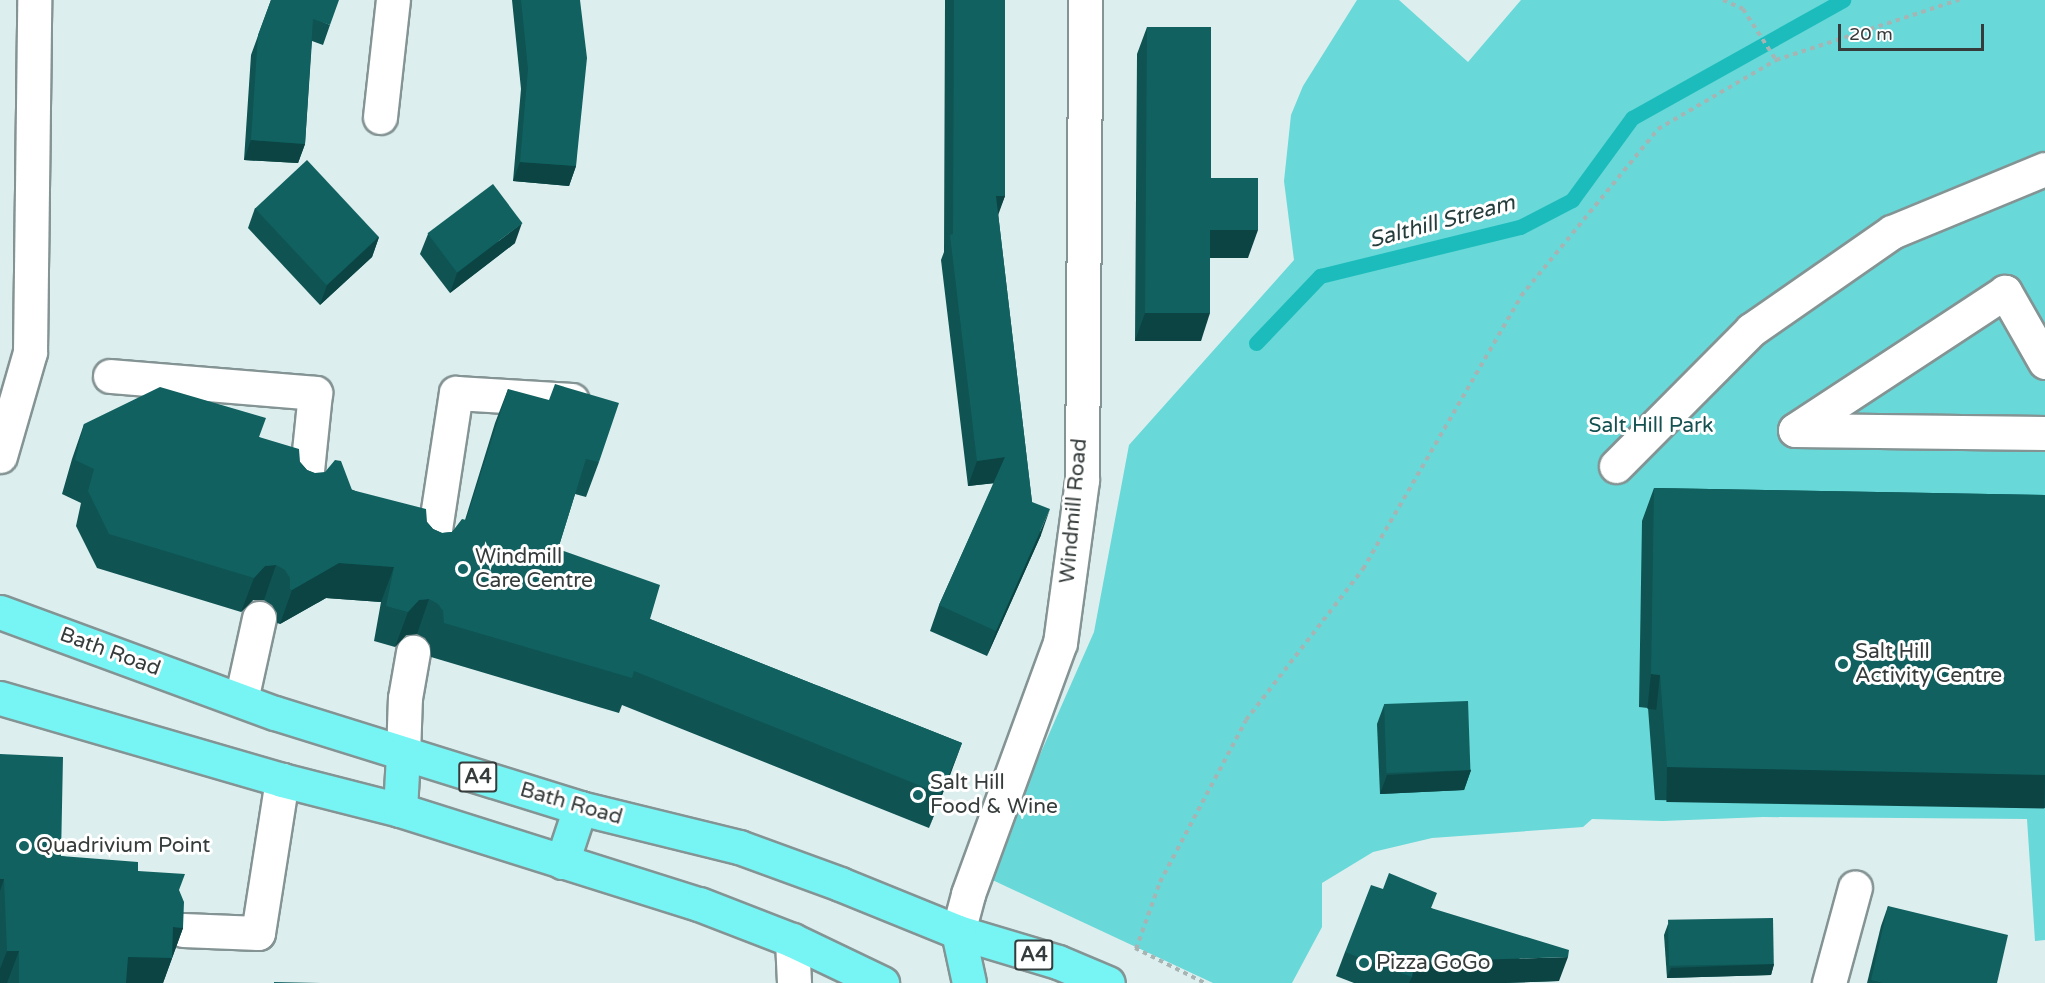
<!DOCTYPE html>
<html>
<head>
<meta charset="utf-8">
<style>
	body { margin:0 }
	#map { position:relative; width:2045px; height:983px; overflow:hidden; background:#dee; font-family:"Varela Round",sans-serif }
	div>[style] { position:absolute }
	.green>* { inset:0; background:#68d8d8 }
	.stream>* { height:15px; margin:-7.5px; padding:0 7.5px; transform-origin:7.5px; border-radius:7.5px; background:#1dbcbc }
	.path>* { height:4px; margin-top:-2px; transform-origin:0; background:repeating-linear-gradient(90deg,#a6b4b3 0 4.5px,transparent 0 9px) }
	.roads { filter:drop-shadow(2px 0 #849393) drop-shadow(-2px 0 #849393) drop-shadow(0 2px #849393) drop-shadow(0 -2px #849393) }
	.minor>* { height:33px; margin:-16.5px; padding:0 16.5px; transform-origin:16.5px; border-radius:16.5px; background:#fff }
	.major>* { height:33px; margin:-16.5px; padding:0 16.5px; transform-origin:16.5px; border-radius:16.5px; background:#77f4f4 }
	.wall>* { inset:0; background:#0f5353 }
	.shaded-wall>* { inset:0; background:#0c4444; transform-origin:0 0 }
	.building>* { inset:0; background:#116161; transform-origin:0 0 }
	.dots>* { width:16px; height:16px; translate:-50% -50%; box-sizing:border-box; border:3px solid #fff; border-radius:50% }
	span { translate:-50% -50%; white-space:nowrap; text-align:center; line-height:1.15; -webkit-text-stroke:6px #fff; paint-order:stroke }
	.shield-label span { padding:2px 4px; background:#fff; border:2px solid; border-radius:4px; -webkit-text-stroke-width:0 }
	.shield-label { font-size:20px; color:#353c3b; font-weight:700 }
	.park-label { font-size:21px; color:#155151 }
	.street-label { font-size:21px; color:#353c3b }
	.poi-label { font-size:21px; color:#353c3b }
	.left { translate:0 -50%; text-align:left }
	.water-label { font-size:22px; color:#253d3c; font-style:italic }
	.scale { position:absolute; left:1838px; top:24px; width:146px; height:27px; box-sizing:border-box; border:3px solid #353c3b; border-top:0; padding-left:8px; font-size:18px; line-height:21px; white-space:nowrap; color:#353c3b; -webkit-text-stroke:4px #fff; paint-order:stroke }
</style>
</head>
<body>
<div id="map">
	<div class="green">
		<div style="clip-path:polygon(1357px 0,1399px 0,1468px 62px,1521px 0,2045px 0,2045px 940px,2035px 941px,2027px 819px,1763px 817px,1663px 821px,1592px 819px,1583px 827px,1432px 838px,1373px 852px,1322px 883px,1322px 927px,1292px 983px,1213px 983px,986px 877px,1094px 632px,1129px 445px,1294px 260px,1284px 181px,1291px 115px,1303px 86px)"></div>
	</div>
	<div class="stream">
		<div style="left:1256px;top:343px;width:93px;rotate:-46.3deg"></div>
		<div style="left:1320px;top:276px;width:206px;rotate:-13.8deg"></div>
		<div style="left:1520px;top:227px;width:59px;rotate:-27.4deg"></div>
		<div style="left:1572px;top:200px;width:102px;rotate:-53.8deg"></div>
		<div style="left:1632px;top:118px;width:242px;rotate:-29.2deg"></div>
	</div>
	<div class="path">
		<div style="left:1723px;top:0;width:22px;rotate:24deg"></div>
		<div style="left:1743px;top:9px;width:61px;rotate:57.1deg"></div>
		<div style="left:1135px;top:948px;width:78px;rotate:26.6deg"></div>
		<div style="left:1136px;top:949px;width:71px;rotate:-70.3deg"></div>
		<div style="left:1160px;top:882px;width:183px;rotate:-62deg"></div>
		<div style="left:1246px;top:720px;width:191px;rotate:-52.2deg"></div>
		<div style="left:1363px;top:569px;width:315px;rotate:-59.9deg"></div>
		<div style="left:1521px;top:296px;width:216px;rotate:-50.6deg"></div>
		<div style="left:1658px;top:129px;width:137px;rotate:-30.3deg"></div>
		<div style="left:1776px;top:60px;width:193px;rotate:-18.2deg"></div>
	</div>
	<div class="roads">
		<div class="minor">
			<div style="left:380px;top:117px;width:118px;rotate:-83.7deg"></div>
			<div style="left:2045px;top:362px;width:81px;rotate:-119.7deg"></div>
			<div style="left:2005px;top:292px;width:251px;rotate:146.7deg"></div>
			<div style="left:1795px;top:430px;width:250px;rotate:0.7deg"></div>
			<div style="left:110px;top:376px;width:206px;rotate:4.7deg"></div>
			<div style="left:315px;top:393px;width:97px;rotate:95.9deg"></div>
			<div style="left:0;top:456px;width:108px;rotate:-73.9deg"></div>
			<div style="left:30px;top:352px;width:352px;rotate:-89.3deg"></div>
			<div style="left:1616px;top:466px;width:192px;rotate:-45.2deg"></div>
			<div style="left:1751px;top:330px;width:172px;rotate:-34.8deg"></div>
			<div style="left:1892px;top:232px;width:165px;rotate:-22.4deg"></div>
			<div style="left:432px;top:549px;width:158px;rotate:-81.3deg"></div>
			<div style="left:456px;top:393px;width:116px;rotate:3.5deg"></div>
			<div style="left:241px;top:700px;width:84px;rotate:-77.6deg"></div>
			<div style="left:403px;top:754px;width:56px;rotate:-88deg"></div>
			<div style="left:405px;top:698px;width:47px;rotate:-80.1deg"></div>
			<div style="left:183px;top:930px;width:75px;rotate:2.3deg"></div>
			<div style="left:258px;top:933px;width:155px;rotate:-81.1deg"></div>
			<div style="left:958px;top:932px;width:39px;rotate:-75deg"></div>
			<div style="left:968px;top:894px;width:267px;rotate:-69.9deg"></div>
			<div style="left:1060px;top:643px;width:164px;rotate:-82.3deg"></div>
			<div style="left:1082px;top:480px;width:480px;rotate:-89.6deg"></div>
			<div style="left:792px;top:940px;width:43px;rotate:87.3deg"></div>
			<div style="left:1829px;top:983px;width:99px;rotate:-74.8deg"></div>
		</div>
		<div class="major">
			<div style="left:0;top:612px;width:293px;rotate:20.2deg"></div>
			<div style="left:275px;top:713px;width:319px;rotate:17.3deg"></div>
			<div style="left:580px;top:808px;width:164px;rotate:13.8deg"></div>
			<div style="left:739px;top:847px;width:108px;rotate:20.1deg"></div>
			<div style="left:840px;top:884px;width:127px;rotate:22.1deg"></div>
			<div style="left:958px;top:932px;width:104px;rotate:16.7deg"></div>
			<div style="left:1058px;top:962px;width:54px;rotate:22.8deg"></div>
			<div style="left:0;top:698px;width:294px;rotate:16.2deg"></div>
			<div style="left:282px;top:780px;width:122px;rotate:14.3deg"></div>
			<div style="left:400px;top:810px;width:313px;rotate:17.5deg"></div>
			<div style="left:699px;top:904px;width:100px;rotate:21.2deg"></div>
			<div style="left:792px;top:940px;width:100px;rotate:25.5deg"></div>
			<div style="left:400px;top:810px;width:56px;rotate:-86.9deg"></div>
			<div style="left:562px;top:862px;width:57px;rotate:-71.6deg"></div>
			<div style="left:958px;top:932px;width:52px;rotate:77.8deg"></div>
		</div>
	</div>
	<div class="wall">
		<div style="clip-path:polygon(271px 0,330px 25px,323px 45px,312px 41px,305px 144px,298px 163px,244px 160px,251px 55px)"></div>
		<div style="clip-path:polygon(512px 0,580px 0,576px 166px,569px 186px,513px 181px,521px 89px)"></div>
		<div style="clip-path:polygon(945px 0,1005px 0,1005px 196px,998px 213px,1032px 502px,1041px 535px,987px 656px,930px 631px,939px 605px,994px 483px,968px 486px,941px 260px,944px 252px)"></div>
		<div style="clip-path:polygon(1147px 27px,1211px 178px,1248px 258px,1210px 258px,1201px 341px,1135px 341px,1137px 54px)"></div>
		<div style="clip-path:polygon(255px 208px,379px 237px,372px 257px,320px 305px,248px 228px)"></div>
		<div style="clip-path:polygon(428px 234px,515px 243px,450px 293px,420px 254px)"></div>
		<div style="clip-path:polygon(508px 389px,599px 462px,586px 497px,575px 494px,558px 549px,650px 619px,962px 743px,929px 828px,622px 705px,619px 713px,431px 657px,430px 645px,425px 638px,417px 634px,406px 635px,395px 647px,374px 641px,381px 602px,326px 598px,280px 624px,277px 623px,277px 613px,272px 605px,264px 600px,253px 600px,241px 612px,97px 568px,76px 526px,81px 503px,62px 494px,72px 459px,84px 424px,259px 437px,300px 462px,307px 470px,427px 522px,433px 529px,442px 533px,452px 532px,465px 520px,495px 423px)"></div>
		<div style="clip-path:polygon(1654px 488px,2045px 495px,2045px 808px,1655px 800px,1648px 708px,1639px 707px,1642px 521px)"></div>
		<div style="clip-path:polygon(1384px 705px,1471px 770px,1464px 790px,1380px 794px,1377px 724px)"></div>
		<div style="clip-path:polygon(0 754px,61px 856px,138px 871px,179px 891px,183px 928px,163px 983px,0 983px)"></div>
		<div style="clip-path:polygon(1888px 906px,1997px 983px,1867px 983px,1881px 926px)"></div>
		<div style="clip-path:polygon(1431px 908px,1559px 981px,1504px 983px,1354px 983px,1336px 976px,1345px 952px)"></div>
		<div style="clip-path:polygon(1668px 924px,1774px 964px,1771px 975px,1667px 978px,1664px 935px)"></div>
	</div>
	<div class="shaded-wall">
		<div style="clip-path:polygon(251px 140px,305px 144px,298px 163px,244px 160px)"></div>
		<div style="clip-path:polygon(520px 162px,576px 166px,569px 186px,513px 181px)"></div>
		<div style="clip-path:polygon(996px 196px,1005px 196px,996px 221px)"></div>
		<div style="clip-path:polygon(522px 223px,515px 243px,450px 293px,457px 273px)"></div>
		<div style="clip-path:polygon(1210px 230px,1258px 230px,1248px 258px,1201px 258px)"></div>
		<div style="clip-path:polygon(379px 237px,372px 257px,320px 305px,327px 285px)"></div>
		<div style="clip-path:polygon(1145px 313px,1210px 313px,1201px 341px,1135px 341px)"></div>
		<div style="clip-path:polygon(1005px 457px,996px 483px,968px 486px,977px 461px)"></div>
		<div style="clip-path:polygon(1050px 509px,1041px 535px,987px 656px,996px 631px)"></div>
		<div style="clip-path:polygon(339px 563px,394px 567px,381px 602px,326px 598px,280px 624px,292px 590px)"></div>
		<div style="clip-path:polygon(276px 565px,264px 600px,253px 600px,241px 612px,254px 578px,265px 566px)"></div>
		<div style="clip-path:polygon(429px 599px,417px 634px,406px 635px,395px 647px,408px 612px,419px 600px)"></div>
		<div style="left:1651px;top:674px;width:9px;height:35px;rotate:6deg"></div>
		<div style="clip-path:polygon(962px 743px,949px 778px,929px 828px,941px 794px)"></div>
		<div style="left:1667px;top:767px;width:378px;height:35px;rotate:1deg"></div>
		<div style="clip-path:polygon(1471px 770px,1464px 790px,1380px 794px,1387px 775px)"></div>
		<div style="clip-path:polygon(0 879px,4px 879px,0 891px)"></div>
		<div style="clip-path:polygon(173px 927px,183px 928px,163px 983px,119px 983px,128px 957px)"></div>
		<div style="clip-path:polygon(7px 951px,19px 951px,7px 983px,0 983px,0 969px)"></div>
		<div style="clip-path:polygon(1568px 957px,1559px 981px,1504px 983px,1409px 983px,1412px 977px,1414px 962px)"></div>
		<div style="clip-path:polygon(1774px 964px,1771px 975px,1667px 978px,1671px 968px)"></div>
	</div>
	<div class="building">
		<div style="clip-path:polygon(271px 0,339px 0,330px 25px,313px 19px,305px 144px,251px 140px,258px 35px)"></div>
		<div style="clip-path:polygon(521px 0,580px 0,587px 58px,576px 166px,520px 162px,528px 69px)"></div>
		<div style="clip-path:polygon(954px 0,1005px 0,1005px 196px,996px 196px,1032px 502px,1050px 509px,996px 631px,939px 605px,1005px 457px,977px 461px,950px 235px,953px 234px)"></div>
		<div style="clip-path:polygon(1147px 27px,1211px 27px,1211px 178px,1258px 178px,1258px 230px,1210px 230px,1210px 313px,1145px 313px)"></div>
		<div style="left:307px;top:160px;width:105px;height:71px;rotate:47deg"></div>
		<div style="left:493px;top:184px;width:49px;height:82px;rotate:53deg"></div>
		<div style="clip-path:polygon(555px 384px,619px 403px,599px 462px,586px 459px,558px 549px,660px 585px,650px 619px,962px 743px,941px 794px,634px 671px,632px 678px,444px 623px,443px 611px,438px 604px,429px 599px,419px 600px,408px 612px,386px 606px,394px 567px,339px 563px,292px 590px,290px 589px,290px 578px,285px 570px,276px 565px,265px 566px,254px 578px,109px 534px,88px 491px,94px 469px,75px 460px,84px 424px,160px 387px,266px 418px,259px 437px,299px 449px,300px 462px,307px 470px,315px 473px,325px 472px,335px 460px,341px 461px,352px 490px,426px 509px,427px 522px,433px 529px,442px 533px,452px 532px,462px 519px,466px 520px,508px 389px,549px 400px)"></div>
		<div style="clip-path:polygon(1654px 488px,2045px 495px,2045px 775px,1667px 767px,1660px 675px,1651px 674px)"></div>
		<div style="left:1468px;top:701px;width:69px;height:84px;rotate:88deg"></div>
		<div style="clip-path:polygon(0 754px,63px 757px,61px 856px,138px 862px,138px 871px,185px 874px,179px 890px,184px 902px,183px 928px,173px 927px,172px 958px,128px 957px,126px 983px,19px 983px,19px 951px,7px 951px,4px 879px,0 879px)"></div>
		<div style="clip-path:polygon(1389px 873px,1437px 893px,1431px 908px,1569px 950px,1568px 957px,1414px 962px,1412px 977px,1345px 952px,1371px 885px,1383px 889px)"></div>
		<div style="clip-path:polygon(1888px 906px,2008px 935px,1997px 983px,1883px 983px,1871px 980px)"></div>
		<div style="left:1773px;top:918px;width:46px;height:105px;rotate:89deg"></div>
		<div style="clip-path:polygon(274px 982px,321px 983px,274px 983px)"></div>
	</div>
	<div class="dots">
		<div style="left:463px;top:569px;background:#156464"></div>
		<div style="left:1843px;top:664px;background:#156464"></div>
		<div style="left:918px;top:795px;background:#156464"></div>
		<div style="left:24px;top:846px;background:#156464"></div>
		<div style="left:1364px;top:963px;background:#156464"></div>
	</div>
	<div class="shield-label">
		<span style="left:478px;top:777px">A4</span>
		<span style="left:1034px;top:955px">A4</span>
	</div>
	<div class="park-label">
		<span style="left:1651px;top:426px">Salt Hill Park</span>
	</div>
	<div class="street-label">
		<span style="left:1074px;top:511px;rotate:-85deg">Windmill Road</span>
		<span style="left:110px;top:652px;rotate:20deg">Bath Road</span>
		<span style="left:571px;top:804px;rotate:16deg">Bath Road</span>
	</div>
	<div class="poi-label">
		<span class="left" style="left:475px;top:569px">Windmill<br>Care Centre</span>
		<span class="left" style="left:1855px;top:664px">Salt Hill<br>Activity Centre</span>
		<span class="left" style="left:930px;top:795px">Salt Hill<br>Food &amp; Wine</span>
		<span class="left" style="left:36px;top:846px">Quadrivium Point</span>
		<span class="left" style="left:1376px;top:963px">Pizza GoGo</span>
	</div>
	<div class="water-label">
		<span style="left:1442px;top:222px;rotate:-15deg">Salthill Stream</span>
	</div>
	<div class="scale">20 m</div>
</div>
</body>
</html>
